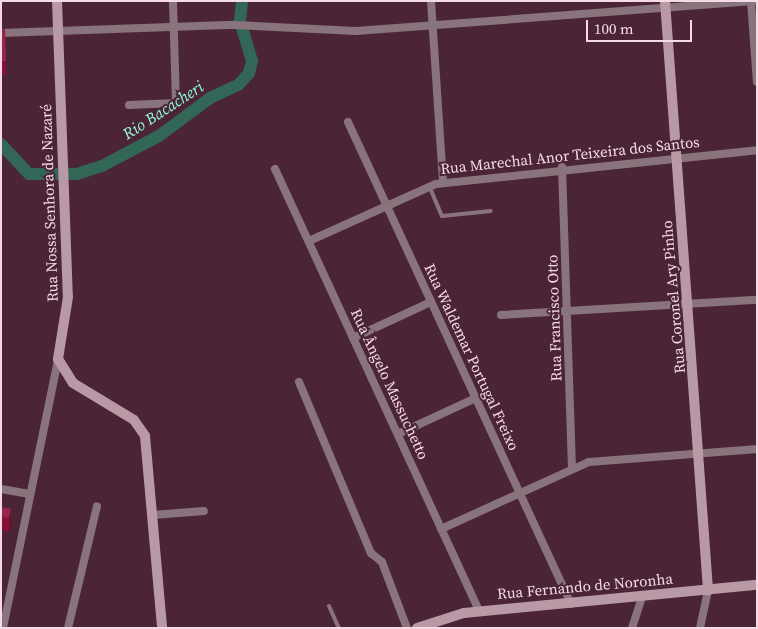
<!DOCTYPE html>
<html>
<head>
<meta charset="utf-8">
<style>
	body { margin:0 }
	#map { position:relative; width:758px; height:629px; overflow:hidden; background:#4b2536; font-family:"Source Serif 4",serif }
	div>[style] { position:absolute }
	.river>* { height:12px; margin:-6px; padding:0 6px; transform-origin:6px; border-radius:6px; background:#326657 }
	.lane>* { height:4px; margin:-2px; padding:0 2px; transform-origin:2px; border-radius:2px; background:#89747d }
	.street>* { height:8px; margin:-4px; padding:0 4px; transform-origin:4px; border-radius:4px; background:#89747d }
	.secondary>* { height:10px; margin:-5px; padding:0 5px; transform-origin:5px; border-radius:5px; background:#ba99a6 }
	.wall>* { inset:0; background:#890f39 }
	.shaded-wall>* { inset:0; background:#6b0f30 }
	.building>* { inset:0; background:#95254b }
	span { translate:-50% -50%; white-space:nowrap; text-align:center; line-height:1.15; -webkit-text-stroke:4px #4b2536; paint-order:stroke }
	.street-label { font-size:15px; color:#f5dbe5 }
	.water-label { font-size:16px; color:#8ffbdb; font-style:italic }
	.frame { position:absolute; inset:0; border:2px solid #f5dbe5; pointer-events:none }
	.scale { position:absolute; left:586px; top:20px; width:106px; height:22px; box-sizing:border-box; border:2px solid #f5dbe5; border-top:0; padding-left:6px; font-size:15px; line-height:18px; white-space:nowrap; color:#f5dbe5; -webkit-text-stroke:4px #4b2536; paint-order:stroke }
</style>
</head>
<body>
<div id="map">
	<div class="river">
		<div style="left:1px;top:144px;width:41px;rotate:47deg"></div>
		<div style="left:29px;top:174px;width:48px"></div>
		<div style="left:77px;top:174px;width:26px;rotate:-18deg"></div>
		<div style="left:102px;top:166px;width:64px;rotate:-27.8deg"></div>
		<div style="left:159px;top:136px;width:64px;rotate:-36.7deg"></div>
		<div style="left:210px;top:98px;width:31px;rotate:-25deg"></div>
		<div style="left:238px;top:85px;width:16px;rotate:-47deg"></div>
		<div style="left:249px;top:73px;width:12px;rotate:-76deg"></div>
		<div style="left:252px;top:61px;width:42px;rotate:-106.7deg"></div>
		<div style="left:240px;top:21px;width:20px;rotate:-84deg"></div>
	</div>
	<div class="lane">
		<div style="left:430px;top:188px;width:30px;rotate:67deg"></div>
		<div style="left:442px;top:216px;width:49px;rotate:-5.8deg"></div>
		<div style="left:329px;top:606px;width:24px;rotate:66deg"></div>
	</div>
	<div class="street">
		<div style="left:431px;top:1px;width:181px;rotate:86.2deg"></div>
		<div style="left:751px;top:1px;width:81px;rotate:85.8deg"></div>
		<div style="left:1px;top:33px;width:233px;rotate:-2deg"></div>
		<div style="left:234px;top:25px;width:122px;rotate:2.8deg"></div>
		<div style="left:356px;top:31px;width:402px;rotate:-4.3deg"></div>
		<div style="left:129px;top:105px;width:47px;rotate:-2.4deg"></div>
		<div style="left:176px;top:103px;width:102px;rotate:-91.7deg"></div>
		<div style="left:348px;top:122px;width:531px;rotate:65.17deg"></div>
		<div style="left:562px;top:167px;width:302px;rotate:88.1deg"></div>
		<div style="left:275px;top:169px;width:487px;rotate:65.2deg"></div>
		<div style="left:309px;top:241px;width:139px;rotate:-24.2deg"></div>
		<div style="left:436px;top:184px;width:323px;rotate:-6deg"></div>
		<div style="left:501px;top:315px;width:256px;rotate:-3.4deg"></div>
		<div style="left:353px;top:338px;width:86px;rotate:-24.8deg"></div>
		<div style="left:299px;top:382px;width:186px;rotate:67.2deg"></div>
		<div style="left:371px;top:553px;width:14px;rotate:39deg"></div>
		<div style="left:382px;top:562px;width:71px;rotate:69.3deg"></div>
		<div style="left:398px;top:434px;width:86px;rotate:-24.8deg"></div>
		<div style="left:1px;top:489px;width:29px;rotate:10deg"></div>
		<div style="left:153px;top:515px;width:51px;rotate:-4.5deg"></div>
		<div style="left:441px;top:529px;width:162px;rotate:-24.4deg"></div>
		<div style="left:589px;top:462px;width:169px;rotate:-4.4deg"></div>
		<div style="left:3px;top:628px;width:275px;rotate:-78.4deg"></div>
		<div style="left:68px;top:628px;width:125px;rotate:-76.6deg"></div>
		<div style="left:632px;top:628px;width:33px;rotate:-72deg"></div>
		<div style="left:700px;top:628px;width:39px;rotate:-78deg"></div>
	</div>
	<div class="secondary">
		<div style="left:57px;top:1px;width:296px;rotate:87.9deg"></div>
		<div style="left:68px;top:297px;width:63px;rotate:99.2deg"></div>
		<div style="left:58px;top:359px;width:28px;rotate:58deg"></div>
		<div style="left:73px;top:383px;width:71px;rotate:31.2deg"></div>
		<div style="left:134px;top:420px;width:19px;rotate:55deg"></div>
		<div style="left:145px;top:436px;width:193px;rotate:84.9deg"></div>
		<div style="left:665px;top:1px;width:591px;rotate:85.82deg"></div>
		<div style="left:417px;top:628px;width:49px;rotate:-17.7deg"></div>
		<div style="left:464px;top:613px;width:294px;rotate:-5.5deg"></div>
	</div>
	<div class="wall">
		<div style="clip-path:polygon(1px 29px,5px 29px,6px 75px,1px 75px)"></div>
		<div style="clip-path:polygon(1px 507px,11px 509px,11px 522px,9px 532px,1px 530px)"></div>
	</div>
	<div class="shaded-wall">
		<div style="clip-path:polygon(11px 509px,11px 522px,9px 532px,9px 518px)"></div>
	</div>
	<div class="building">
		<div style="clip-path:polygon(1px 29px,5px 29px,6px 61px,1px 61px)"></div>
		<div style="clip-path:polygon(1px 507px,11px 509px,9px 518px,1px 516px)"></div>
	</div>
	<div class="street-label">
		<span style="left:570px;top:155px;rotate:-6deg">Rua Marechal Anor Teixeira dos Santos</span>
		<span style="left:49px;top:203px;rotate:-92deg">Rua Nossa Senhora de Nazaré</span>
		<span style="left:673px;top:297px;rotate:-95deg">Rua Coronel Ary Pinho</span>
		<span style="left:554px;top:318px;rotate:-92deg">Rua Francisco Otto</span>
		<span style="left:472px;top:357px;rotate:65deg">Rua Waldemar Portugal Freixo</span>
		<span style="left:390px;top:384px;rotate:65deg">Rua Ângelo Massuchetto</span>
		<span style="left:585px;top:586px;rotate:-5deg">Rua Fernando de Noronha</span>
	</div>
	<div class="water-label">
		<span style="left:163px;top:110px;rotate:-33deg">Rio Bacacheri</span>
	</div>
	<div class="frame"></div>
	<div class="scale">100 m</div>
</div>
</body>
</html>
